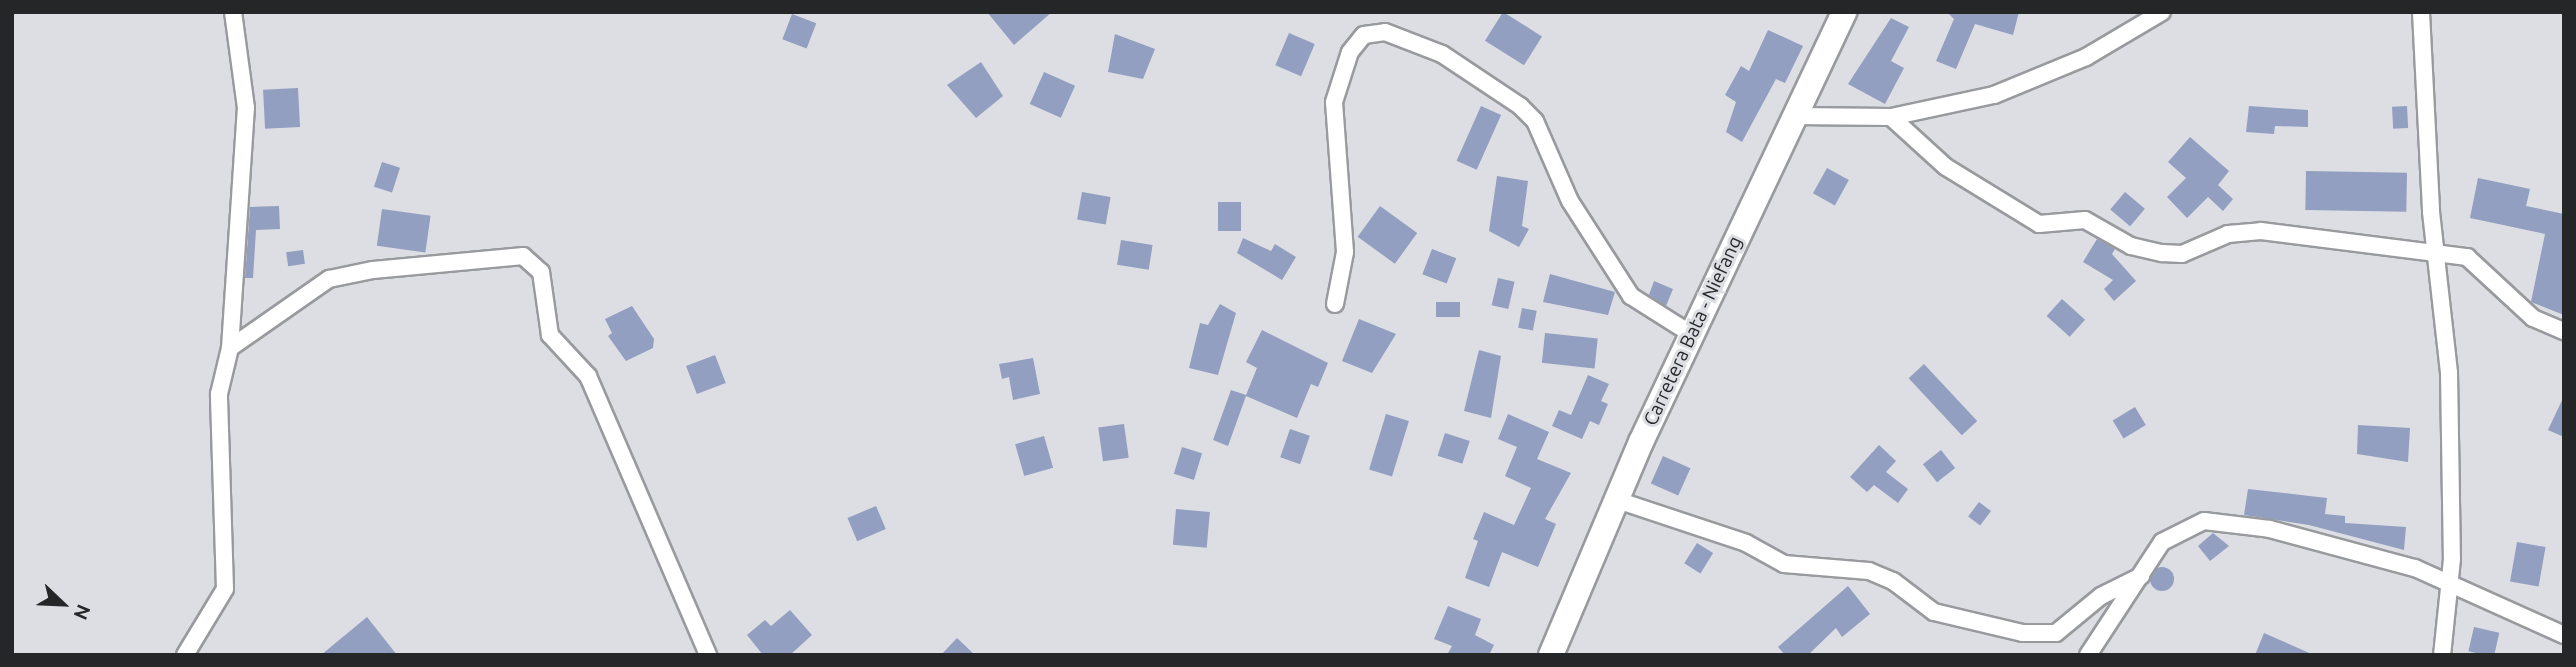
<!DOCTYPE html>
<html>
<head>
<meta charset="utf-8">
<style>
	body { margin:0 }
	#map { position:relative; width:2576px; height:667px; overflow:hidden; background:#dcdee3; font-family:Ubuntu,sans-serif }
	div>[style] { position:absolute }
	.building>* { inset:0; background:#929fc0; transform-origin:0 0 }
	.round { border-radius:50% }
	.roads { filter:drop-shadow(2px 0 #989a9e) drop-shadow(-2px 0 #989a9e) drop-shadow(0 2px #989a9e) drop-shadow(0 -2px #989a9e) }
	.street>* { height:16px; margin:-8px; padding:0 8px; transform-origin:8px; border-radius:8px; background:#fff }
	.primary>* { height:24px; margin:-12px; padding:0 12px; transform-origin:12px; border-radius:12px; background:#fff }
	span { translate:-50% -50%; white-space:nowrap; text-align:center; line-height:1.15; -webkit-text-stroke:6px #dcdee3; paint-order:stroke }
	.street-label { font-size:19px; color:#252628 }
	.frame { position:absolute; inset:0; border:14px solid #252628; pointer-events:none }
	.north { position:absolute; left:28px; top:569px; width:70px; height:70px; -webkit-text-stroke:5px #dcdee3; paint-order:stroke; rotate:113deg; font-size:19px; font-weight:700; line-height:28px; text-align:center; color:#252628 }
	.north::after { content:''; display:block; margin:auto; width:24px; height:32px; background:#252628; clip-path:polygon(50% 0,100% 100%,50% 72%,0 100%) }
</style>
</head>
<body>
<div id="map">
	<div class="building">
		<div style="clip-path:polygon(987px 12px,1052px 12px,1014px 45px)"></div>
		<div style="left:1503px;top:12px;width:46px;height:34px;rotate:32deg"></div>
		<div style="clip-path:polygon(1947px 12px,2019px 12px,2013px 35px,1975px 24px,1956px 69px,1936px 61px,1954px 19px)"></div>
		<div style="left:792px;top:14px;width:26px;height:27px;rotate:21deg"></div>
		<div style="clip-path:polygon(1891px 18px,1909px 27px,1891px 61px,1904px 68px,1885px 104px,1848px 84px)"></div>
		<div style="clip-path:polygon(1768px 30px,1803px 46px,1785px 83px,1776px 79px,1742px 142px,1726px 132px,1736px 102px,1725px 95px,1741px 66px,1749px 71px)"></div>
		<div style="left:1289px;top:33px;width:28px;height:35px;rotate:23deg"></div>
		<div style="clip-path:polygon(1115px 34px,1155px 49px,1143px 79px,1108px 72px)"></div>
		<div style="clip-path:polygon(981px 62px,1003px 96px,976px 118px,947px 85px)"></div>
		<div style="left:1044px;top:72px;width:34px;height:35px;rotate:24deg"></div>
		<div style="left:298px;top:88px;width:39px;height:35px;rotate:87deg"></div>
		<div style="left:1481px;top:106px;width:22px;height:60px;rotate:24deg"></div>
		<div style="clip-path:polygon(2249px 106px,2308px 110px,2308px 127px,2275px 126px,2274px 134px,2246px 132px)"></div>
		<div style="left:2407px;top:106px;width:22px;height:15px;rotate:87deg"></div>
		<div style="clip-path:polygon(2190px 137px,2229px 171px,2218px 185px,2233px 199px,2223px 211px,2208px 197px,2187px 218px,2167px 197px,2186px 178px,2168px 162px)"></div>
		<div style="left:382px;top:162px;width:19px;height:26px;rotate:18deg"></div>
		<div style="left:1827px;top:168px;width:25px;height:29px;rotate:29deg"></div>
		<div style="left:2306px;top:171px;width:101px;height:39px;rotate:1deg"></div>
		<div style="clip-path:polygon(1497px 176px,1528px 181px,1522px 226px,1529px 229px,1519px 247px,1489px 231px)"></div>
		<div style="clip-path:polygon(2478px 178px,2530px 189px,2526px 206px,2564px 214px,2564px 315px,2531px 302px,2545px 234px,2470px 218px)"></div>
		<div style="left:1082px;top:192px;width:29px;height:28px;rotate:10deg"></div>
		<div style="left:2125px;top:192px;width:26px;height:23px;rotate:40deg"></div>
		<div style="left:1218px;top:202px;width:23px;height:29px"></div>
		<div style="clip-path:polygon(279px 206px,280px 229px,256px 230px,253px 278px,245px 278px,250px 207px)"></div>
		<div style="left:1380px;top:206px;width:46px;height:38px;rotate:36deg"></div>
		<div style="left:382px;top:209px;width:49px;height:37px;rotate:8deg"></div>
		<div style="clip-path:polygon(1243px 238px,1271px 251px,1275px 244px,1296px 257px,1282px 280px,1237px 253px)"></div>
		<div style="clip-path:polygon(2097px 239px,2115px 249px,2112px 254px,2136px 281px,2114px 301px,2104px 289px,2113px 280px,2083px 262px)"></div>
		<div style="left:1121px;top:240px;width:32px;height:25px;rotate:9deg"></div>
		<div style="left:1432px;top:249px;width:26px;height:27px;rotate:21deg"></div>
		<div style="left:303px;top:250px;width:14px;height:17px;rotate:82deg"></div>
		<div style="clip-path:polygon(1550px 274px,1615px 292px,1608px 315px,1543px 302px)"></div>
		<div style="left:1498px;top:278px;width:17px;height:28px;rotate:13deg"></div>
		<div style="clip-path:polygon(1654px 281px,1673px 289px,1666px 306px,1649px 295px)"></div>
		<div style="left:2062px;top:299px;width:31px;height:23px;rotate:42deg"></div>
		<div style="left:1436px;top:302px;width:24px;height:15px"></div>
		<div style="clip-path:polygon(1220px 304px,1236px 313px,1218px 375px,1189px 368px,1200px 323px,1208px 325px)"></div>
		<div style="clip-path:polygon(632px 306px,654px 339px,653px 348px,626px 361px,608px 336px,612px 333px,605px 319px)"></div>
		<div style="left:1522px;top:308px;width:15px;height:20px;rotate:11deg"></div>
		<div style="clip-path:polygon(1359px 319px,1396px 334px,1372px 373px,1342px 361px)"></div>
		<div style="clip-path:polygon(1262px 330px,1328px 363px,1318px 387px,1311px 384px,1297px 418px,1246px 396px,1228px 446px,1213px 440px,1231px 390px,1246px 395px,1257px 368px,1246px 362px)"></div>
		<div style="left:1545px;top:333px;width:53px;height:30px;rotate:6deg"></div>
		<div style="clip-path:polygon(1479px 350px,1501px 356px,1491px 418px,1464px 411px)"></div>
		<div style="left:715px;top:355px;width:30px;height:31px;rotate:69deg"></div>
		<div style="clip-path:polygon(1033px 358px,1040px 394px,1013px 400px,1009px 377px,1002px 379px,999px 364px)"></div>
		<div style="left:1924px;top:364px;width:78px;height:21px;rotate:47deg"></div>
		<div style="clip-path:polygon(1588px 375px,1609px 384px,1601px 401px,1608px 404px,1599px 425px,1590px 421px,1582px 439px,1552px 426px,1559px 410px,1571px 415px)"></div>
		<div style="clip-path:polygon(2564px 396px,2564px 437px,2548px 430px)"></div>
		<div style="left:2135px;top:407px;width:21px;height:26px;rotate:59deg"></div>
		<div style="left:1386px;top:414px;width:24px;height:58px;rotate:17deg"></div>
		<div style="clip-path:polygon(1508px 414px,1549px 432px,1537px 459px,1571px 473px,1545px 519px,1556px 524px,1538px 567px,1502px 552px,1489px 587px,1465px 578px,1478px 541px,1473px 539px,1484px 512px,1514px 525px,1531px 488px,1505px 476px,1517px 447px,1498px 439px)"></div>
		<div style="left:1124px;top:424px;width:34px;height:26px;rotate:82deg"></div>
		<div style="clip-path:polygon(2358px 425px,2410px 428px,2408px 462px,2357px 454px)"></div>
		<div style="left:1290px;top:429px;width:21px;height:30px;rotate:19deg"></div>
		<div style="left:1445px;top:433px;width:26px;height:24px;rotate:18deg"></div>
		<div style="left:1044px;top:436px;width:33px;height:30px;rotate:74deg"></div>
		<div style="clip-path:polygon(1879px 445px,1896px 461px,1886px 472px,1908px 489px,1898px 503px,1874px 485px,1867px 492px,1850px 477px)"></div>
		<div style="left:1182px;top:447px;width:21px;height:28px;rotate:17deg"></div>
		<div style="left:1941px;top:450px;width:23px;height:23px;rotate:52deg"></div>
		<div style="left:1663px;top:456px;width:30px;height:30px;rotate:24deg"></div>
		<div style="clip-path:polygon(2248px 489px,2327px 498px,2325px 514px,2345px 516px,2345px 523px,2406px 527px,2404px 550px,2309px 525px,2244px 515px)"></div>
		<div style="left:1979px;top:502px;width:15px;height:18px;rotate:37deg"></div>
		<div style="left:876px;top:506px;width:25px;height:31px;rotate:67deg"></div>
		<div style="left:1176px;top:509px;width:34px;height:36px;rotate:5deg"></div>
		<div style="clip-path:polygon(2213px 533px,2229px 546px,2210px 561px,2198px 546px)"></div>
		<div style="left:2517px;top:542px;width:29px;height:40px;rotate:10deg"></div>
		<div style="left:1697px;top:543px;width:19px;height:24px;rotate:32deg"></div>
		<div class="round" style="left:2150px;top:567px;width:24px;height:24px"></div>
		<div style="clip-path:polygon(1848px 586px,1870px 614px,1842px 637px,1836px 628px,1808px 655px,1785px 655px,1778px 647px)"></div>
		<div style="clip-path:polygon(1448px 606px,1481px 619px,1475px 635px,1494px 645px,1489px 655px,1447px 655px,1452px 646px,1434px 639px)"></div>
		<div style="clip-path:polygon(790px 610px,812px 635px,790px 655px,763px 655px,747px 635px,765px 620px,771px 626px)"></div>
		<div style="clip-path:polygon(367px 617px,397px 655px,321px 655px)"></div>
		<div style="left:2474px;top:627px;width:26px;height:25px;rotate:13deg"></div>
		<div style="clip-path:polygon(2264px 633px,2314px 655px,2255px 655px)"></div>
		<div style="clip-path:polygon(957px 638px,975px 655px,941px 655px)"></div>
	</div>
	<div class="roads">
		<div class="street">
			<div style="left:2421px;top:12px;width:200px;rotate:87.1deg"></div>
			<div style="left:2431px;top:212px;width:162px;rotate:83.6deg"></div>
			<div style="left:2449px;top:373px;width:186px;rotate:89.1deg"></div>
			<div style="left:2452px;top:559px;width:97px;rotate:95.9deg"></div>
			<div style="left:1794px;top:116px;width:97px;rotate:0.6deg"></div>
			<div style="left:1891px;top:117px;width:105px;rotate:-12.1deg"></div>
			<div style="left:1994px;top:95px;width:100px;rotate:-22.4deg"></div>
			<div style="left:2086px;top:57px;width:88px;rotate:-30.6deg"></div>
			<div style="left:1891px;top:117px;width:74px;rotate:42.3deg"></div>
			<div style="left:1946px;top:167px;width:109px;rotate:31.5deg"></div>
			<div style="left:2039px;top:224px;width:46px;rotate:-5deg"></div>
			<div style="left:2085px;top:220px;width:53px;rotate:29.5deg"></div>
			<div style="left:2131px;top:246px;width:32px;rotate:13deg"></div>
			<div style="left:2162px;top:253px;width:20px;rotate:3deg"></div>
			<div style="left:2182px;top:254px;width:50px;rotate:-23.5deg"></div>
			<div style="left:2228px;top:234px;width:33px;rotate:-5deg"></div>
			<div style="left:2261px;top:231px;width:208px;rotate:7.2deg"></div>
			<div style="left:2467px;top:257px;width:90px;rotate:42.7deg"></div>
			<div style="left:2533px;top:318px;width:34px;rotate:23deg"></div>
			<div style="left:1335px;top:304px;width:53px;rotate:-79.1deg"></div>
			<div style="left:1345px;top:252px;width:150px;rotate:-94.2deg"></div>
			<div style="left:1334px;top:102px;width:52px;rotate:-72.3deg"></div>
			<div style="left:1350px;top:52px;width:22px;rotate:-51deg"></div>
			<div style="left:1364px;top:35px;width:21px;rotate:-8deg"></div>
			<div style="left:1385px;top:32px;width:61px;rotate:21.1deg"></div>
			<div style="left:1442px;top:54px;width:94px;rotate:33.7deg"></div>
			<div style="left:1520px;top:106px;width:21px;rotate:45deg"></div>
			<div style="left:1535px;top:121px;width:87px;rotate:66.4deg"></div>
			<div style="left:1570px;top:201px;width:113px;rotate:57.3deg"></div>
			<div style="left:1631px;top:296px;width:71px;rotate:32.3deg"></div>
			<div style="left:230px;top:348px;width:121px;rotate:-34.9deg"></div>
			<div style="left:329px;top:279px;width:45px;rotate:-11.6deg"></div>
			<div style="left:373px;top:270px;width:151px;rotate:-5.3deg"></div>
			<div style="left:523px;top:256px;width:24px;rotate:42deg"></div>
			<div style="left:541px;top:272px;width:64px;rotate:81.9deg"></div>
			<div style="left:550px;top:335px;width:56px;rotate:47.2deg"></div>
			<div style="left:588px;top:376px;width:304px;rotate:66.7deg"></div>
			<div style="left:1617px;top:500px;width:136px;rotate:18.4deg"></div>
			<div style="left:1746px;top:543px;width:43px;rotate:28.9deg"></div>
			<div style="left:1784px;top:564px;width:85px;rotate:4.7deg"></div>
			<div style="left:1869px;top:571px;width:26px;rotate:23deg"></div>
			<div style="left:1893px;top:581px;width:51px;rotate:37.1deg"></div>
			<div style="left:1934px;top:612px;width:91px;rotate:13.3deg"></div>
			<div style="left:2023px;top:633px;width:33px"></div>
			<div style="left:2056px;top:633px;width:58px;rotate:-39.4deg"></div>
			<div style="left:2101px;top:596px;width:45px;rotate:-26.6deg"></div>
			<div style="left:185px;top:655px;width:77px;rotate:-58.8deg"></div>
			<div style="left:225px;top:589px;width:195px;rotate:-91.8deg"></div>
			<div style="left:219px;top:394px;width:47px;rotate:-76.6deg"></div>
			<div style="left:230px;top:348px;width:241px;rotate:-86.2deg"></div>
			<div style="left:246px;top:108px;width:97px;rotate:-97.7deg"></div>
			<div style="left:2088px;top:655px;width:135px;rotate:-56.8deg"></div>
			<div style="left:2162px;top:542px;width:47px;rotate:-26.6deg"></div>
			<div style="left:2204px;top:521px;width:66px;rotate:6.9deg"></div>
			<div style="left:2270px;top:529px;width:150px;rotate:15.1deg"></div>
			<div style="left:2415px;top:568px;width:163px;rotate:24.2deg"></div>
		</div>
		<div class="primary">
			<div style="left:1551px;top:655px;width:231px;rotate:-67.1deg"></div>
			<div style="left:1641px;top:442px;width:476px;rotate:-64.7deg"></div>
		</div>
	</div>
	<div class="street-label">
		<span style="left:1693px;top:331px;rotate:-65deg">Carretera Bata - Niefang</span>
	</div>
	<div class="frame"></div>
	<div class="north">N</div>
</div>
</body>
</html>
